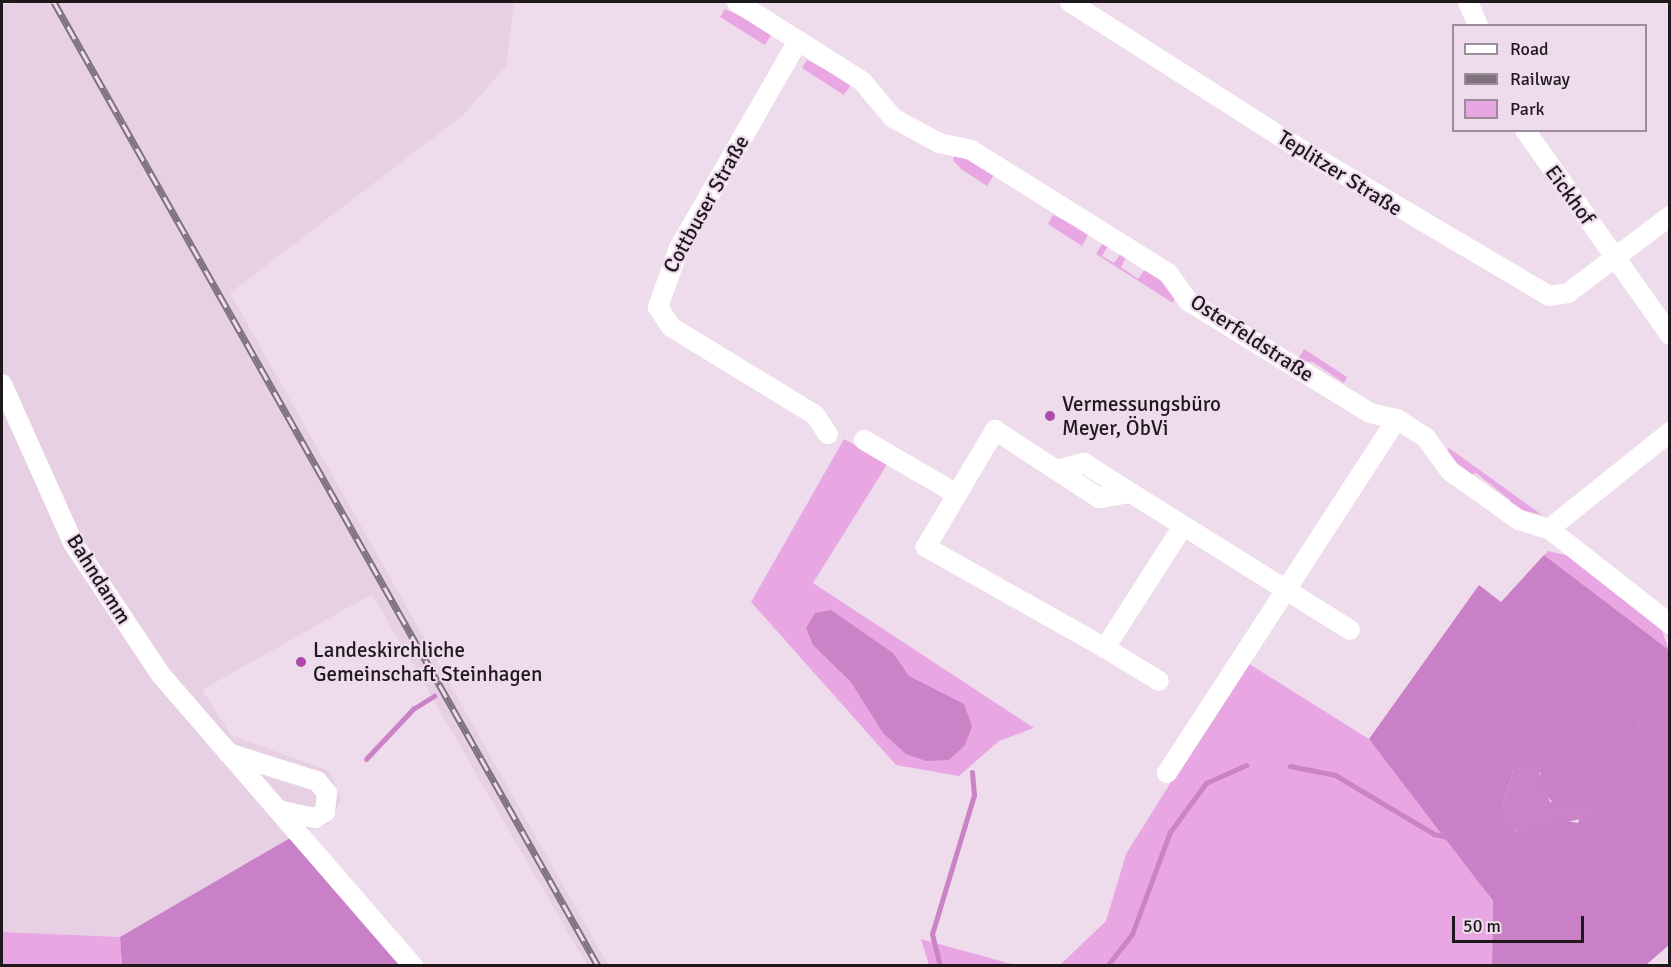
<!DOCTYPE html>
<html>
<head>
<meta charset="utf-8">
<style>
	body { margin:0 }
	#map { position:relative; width:1671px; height:967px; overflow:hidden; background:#eedcec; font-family:Signika,sans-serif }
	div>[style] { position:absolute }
	.built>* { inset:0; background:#e7cfe4 }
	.green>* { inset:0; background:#e8a6e3 }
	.forest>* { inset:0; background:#ca80c6 }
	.water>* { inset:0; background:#cc82c7 }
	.stream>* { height:5px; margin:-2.5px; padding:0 2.5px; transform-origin:2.5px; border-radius:2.5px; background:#cc82c7 }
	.street>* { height:20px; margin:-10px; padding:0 10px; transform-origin:10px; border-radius:10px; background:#fff }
	.rail>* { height:7px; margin-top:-3.5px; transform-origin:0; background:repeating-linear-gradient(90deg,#eedcec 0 14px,#7e727c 0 28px); box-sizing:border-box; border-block:2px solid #7e727c }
	.dots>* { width:16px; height:16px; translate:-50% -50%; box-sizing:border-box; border:3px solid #eedcec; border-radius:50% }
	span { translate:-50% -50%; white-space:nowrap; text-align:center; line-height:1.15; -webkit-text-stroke:4.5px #eedcec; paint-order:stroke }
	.street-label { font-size:21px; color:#1f191e }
	.poi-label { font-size:21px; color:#1f191e }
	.left { translate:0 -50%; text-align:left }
	.frame { position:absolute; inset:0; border:3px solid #1f191e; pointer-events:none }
	.legend { position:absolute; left:1452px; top:24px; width:195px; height:108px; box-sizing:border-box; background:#eedcec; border:2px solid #9b8e9a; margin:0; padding:8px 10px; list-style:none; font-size:18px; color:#1f191e }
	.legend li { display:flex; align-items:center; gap:12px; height:30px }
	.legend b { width:30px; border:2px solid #9b8e9a }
	.scale { position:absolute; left:1452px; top:916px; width:132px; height:27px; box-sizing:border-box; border:3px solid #1f191e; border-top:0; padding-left:8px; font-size:18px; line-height:21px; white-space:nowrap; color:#1f191e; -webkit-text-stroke:4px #eedcec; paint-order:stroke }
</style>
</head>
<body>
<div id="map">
	<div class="built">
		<div style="clip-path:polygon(15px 2px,514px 2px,506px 66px,463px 115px,230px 293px,608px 965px,587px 965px,372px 594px,202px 690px,231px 735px,329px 771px,341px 799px,330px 823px,290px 838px,120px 937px,2px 932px,2px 5px)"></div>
	</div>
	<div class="green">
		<div style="clip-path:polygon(725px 9px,773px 32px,765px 45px,720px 17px)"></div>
		<div style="clip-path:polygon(807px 60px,852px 83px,844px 95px,802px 68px)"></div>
		<div style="clip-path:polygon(955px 152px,994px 175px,987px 186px,961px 169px,953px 160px)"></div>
		<div style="clip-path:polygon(1053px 215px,1089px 233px,1082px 246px,1048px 224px)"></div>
		<div style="clip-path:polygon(1104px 241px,1109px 245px,1102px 256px,1114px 263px,1122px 252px,1127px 256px,1121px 267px,1138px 279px,1146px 268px,1158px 275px,1175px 297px,1173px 303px,1096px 254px)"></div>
		<div style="clip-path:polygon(1304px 349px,1347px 377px,1344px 383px,1313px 362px,1297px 361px)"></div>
		<div style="clip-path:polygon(844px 439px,888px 463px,813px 583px,1034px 728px,999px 741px,959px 776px,896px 765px,751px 602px)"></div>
		<div style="clip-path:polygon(1449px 448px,1542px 515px,1510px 507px,1510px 500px,1476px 473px,1469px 475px,1454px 464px,1446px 451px)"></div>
		<div style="clip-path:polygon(1548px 551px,1570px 556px,1659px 622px,1669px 650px,1544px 555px)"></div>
		<div style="clip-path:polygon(1246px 662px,1369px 739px,1435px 820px,1493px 902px,1492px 965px,1059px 966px,1106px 921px,1126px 854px)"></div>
		<div style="clip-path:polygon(2px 932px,120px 937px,122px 965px,2px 965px)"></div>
		<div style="clip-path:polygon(921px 939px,1015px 965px,929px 965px)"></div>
	</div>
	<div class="forest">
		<div style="clip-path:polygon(evenodd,1544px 555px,1669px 650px,1669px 945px,1646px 965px,1492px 965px,1493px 901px,1369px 739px,1479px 585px,1501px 602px,1544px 555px,1513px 771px,1540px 773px,1541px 790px,1556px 806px,1585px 802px,1578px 823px,1562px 820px,1515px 832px,1502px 809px,1513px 771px)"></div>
		<div style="clip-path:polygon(290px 838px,402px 965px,122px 965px,120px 937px)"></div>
	</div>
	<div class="water">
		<div style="clip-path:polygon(831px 610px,893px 653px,909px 676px,964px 704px,972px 726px,965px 745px,949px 760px,926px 761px,906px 754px,883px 733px,851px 682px,813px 645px,806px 628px,815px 613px)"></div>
		<div style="clip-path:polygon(1520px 767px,1537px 768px,1550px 802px,1585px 802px,1594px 808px,1592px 817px,1509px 833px,1504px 829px,1502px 809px,1513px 771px)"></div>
	</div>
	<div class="stream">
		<div style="left:366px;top:759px;width:69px;rotate:-46.8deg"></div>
		<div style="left:413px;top:709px;width:25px;rotate:-32deg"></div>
		<div style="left:1290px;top:766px;width:46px;rotate:11.3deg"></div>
		<div style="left:1335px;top:775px;width:115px;rotate:30.8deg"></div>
		<div style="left:1434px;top:834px;width:17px;rotate:13deg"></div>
		<div style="left:1608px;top:794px;width:56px;rotate:-63.4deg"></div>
		<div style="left:1633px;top:744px;width:40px;rotate:-77deg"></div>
		<div style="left:1642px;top:705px;width:34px;rotate:-47deg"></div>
		<div style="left:127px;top:966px;width:9px;rotate:-72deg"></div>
		<div style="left:130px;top:957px;width:200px;rotate:-29.6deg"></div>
		<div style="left:940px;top:966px;width:33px;rotate:-104deg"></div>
		<div style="left:932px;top:934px;width:145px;rotate:-73.2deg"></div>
		<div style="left:974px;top:795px;width:23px;rotate:-95deg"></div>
		<div style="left:1107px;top:966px;width:41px;rotate:-52deg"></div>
		<div style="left:1132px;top:934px;width:109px;rotate:-69.6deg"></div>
		<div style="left:1170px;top:832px;width:61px;rotate:-53.7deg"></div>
		<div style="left:1206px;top:783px;width:44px;rotate:-24.2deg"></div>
	</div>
	<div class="street">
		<div style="left:737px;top:2px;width:148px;rotate:32.3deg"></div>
		<div style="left:862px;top:81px;width:48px;rotate:50deg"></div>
		<div style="left:893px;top:118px;width:52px;rotate:28.5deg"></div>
		<div style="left:939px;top:143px;width:33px;rotate:12deg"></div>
		<div style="left:971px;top:150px;width:232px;rotate:32deg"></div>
		<div style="left:1168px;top:273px;width:34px;rotate:54deg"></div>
		<div style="left:1188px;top:301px;width:214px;rotate:31.6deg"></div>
		<div style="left:1370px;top:413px;width:28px;rotate:13deg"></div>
		<div style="left:1397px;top:419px;width:35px;rotate:33deg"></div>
		<div style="left:1426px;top:438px;width:41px;rotate:54deg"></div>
		<div style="left:1450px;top:471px;width:85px;rotate:35.4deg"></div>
		<div style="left:1519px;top:520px;width:31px;rotate:17deg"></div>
		<div style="left:1549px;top:529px;width:154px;rotate:38.1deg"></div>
		<div style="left:1070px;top:2px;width:266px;rotate:32.6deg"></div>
		<div style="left:1294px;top:145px;width:296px;rotate:30.6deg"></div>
		<div style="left:1549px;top:296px;width:19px;rotate:-9deg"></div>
		<div style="left:1568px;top:293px;width:128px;rotate:-37deg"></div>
		<div style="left:1468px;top:2px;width:26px;rotate:67deg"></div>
		<div style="left:798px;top:41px;width:239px;rotate:119.9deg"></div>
		<div style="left:679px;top:248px;width:63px;rotate:109.6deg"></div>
		<div style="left:658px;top:307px;width:24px;rotate:57deg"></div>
		<div style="left:671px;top:327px;width:169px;rotate:31.4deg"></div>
		<div style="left:815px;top:415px;width:23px;rotate:56deg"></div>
		<div style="left:1525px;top:130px;width:251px;rotate:54.7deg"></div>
		<div style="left:2px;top:384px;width:174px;rotate:65.9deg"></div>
		<div style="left:73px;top:543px;width:159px;rotate:56.3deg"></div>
		<div style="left:161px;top:675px;width:385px;rotate:49.1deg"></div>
		<div style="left:864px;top:440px;width:105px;rotate:30.2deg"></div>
		<div style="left:1057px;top:470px;width:28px;rotate:-15deg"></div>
		<div style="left:1084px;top:463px;width:56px;rotate:32.6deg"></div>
		<div style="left:1183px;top:526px;width:145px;rotate:122.6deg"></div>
		<div style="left:1105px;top:648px;width:206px;rotate:-150.6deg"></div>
		<div style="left:926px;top:547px;width:136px;rotate:-59.5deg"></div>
		<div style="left:995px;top:430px;width:124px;rotate:33.2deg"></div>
		<div style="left:1099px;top:498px;width:32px;rotate:-9deg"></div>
		<div style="left:1131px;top:493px;width:258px;rotate:32deg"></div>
		<div style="left:1549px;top:529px;width:155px;rotate:-38.7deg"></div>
		<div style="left:1105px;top:648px;width:63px;rotate:31.4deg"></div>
		<div style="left:228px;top:753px;width:93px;rotate:17.5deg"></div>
		<div style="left:317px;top:781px;width:16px;rotate:50deg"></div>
		<div style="left:327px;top:793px;width:19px;rotate:96deg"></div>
		<div style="left:325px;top:812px;width:12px;rotate:149deg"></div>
		<div style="left:315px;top:818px;width:38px;rotate:-168deg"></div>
		<div style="left:1167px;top:773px;width:422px;rotate:-57deg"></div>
	</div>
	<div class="rail">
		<div style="left:54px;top:2px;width:1107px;rotate:60.56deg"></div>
	</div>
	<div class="dots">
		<div style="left:1050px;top:416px;background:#af48ac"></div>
		<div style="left:301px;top:662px;background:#af48ac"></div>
	</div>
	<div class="street-label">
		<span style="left:1340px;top:173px;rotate:32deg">Teplitzer Straße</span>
		<span style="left:1570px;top:195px;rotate:54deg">Eickhof</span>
		<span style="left:706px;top:204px;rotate:-61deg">Cottbuser Straße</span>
		<span style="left:1252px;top:338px;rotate:33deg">Osterfeldstraße</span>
		<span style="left:99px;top:579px;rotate:58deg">Bahndamm</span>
	</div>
	<div class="poi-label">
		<span class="left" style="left:1062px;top:416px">Vermessungsbüro<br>Meyer, ÖbVi</span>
		<span class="left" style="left:313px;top:662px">Landeskirchliche<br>Gemeinschaft Steinhagen</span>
	</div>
	<div class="frame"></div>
	<ul class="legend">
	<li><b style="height:8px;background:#fff"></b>Road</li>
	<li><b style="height:8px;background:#7e727c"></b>Railway</li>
	<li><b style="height:16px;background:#e8a6e3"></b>Park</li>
	</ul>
	<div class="scale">50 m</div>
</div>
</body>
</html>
